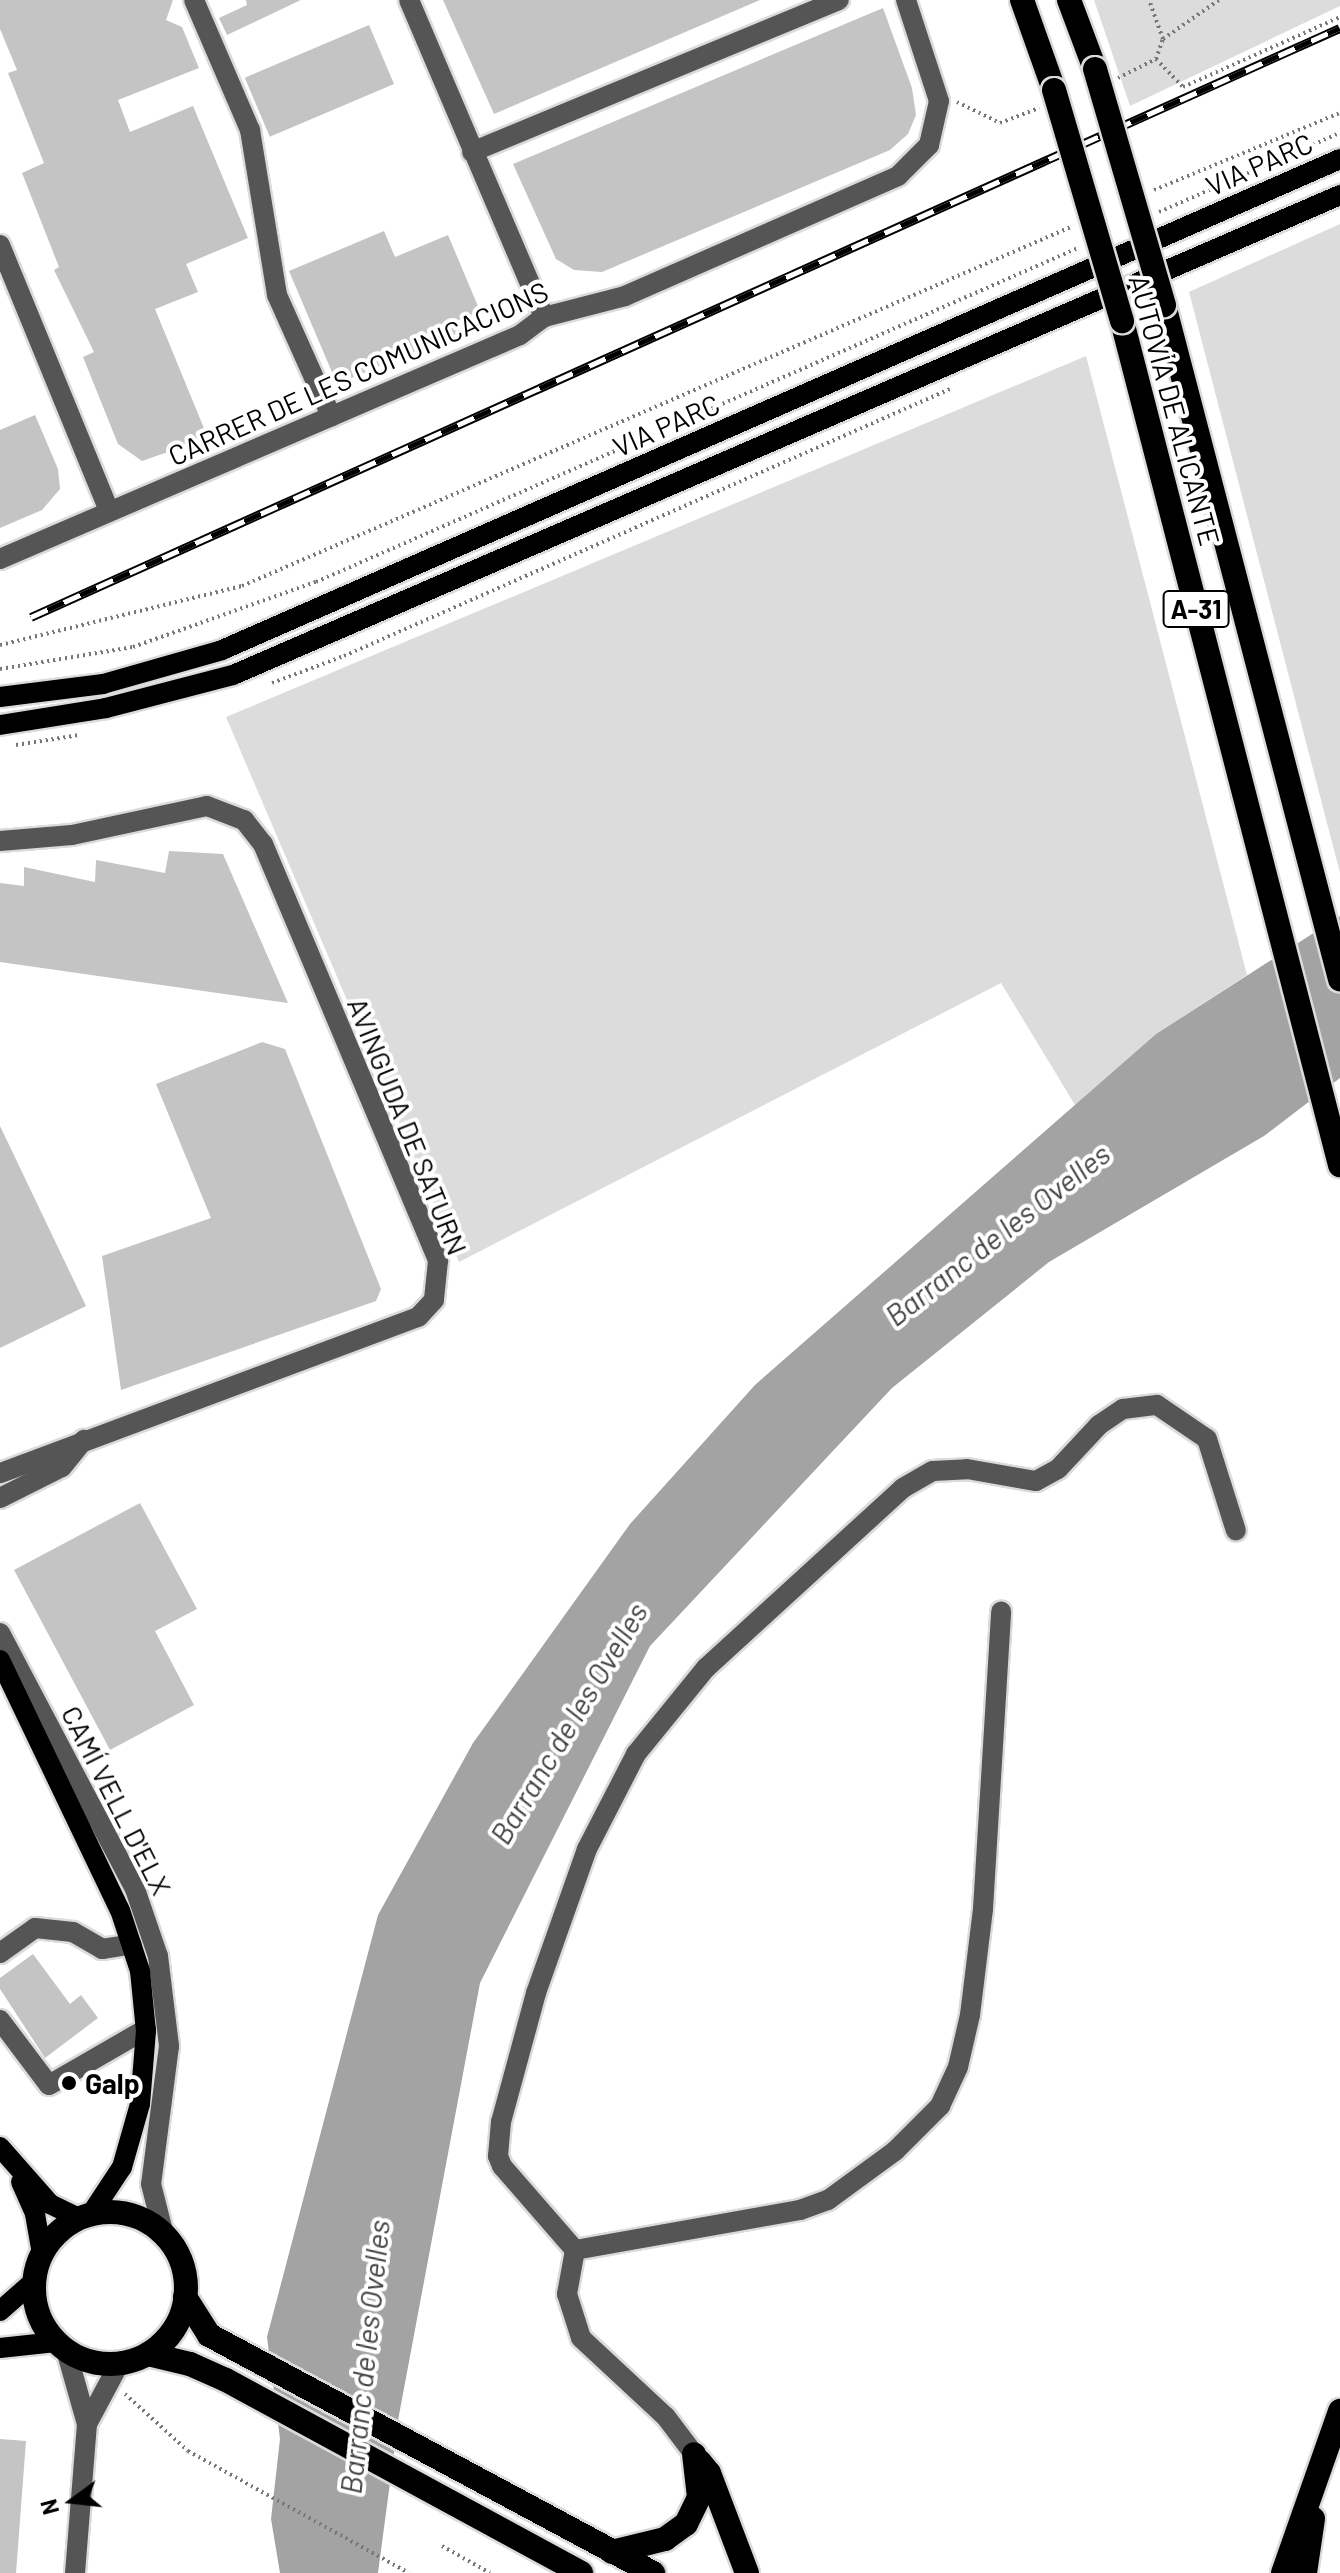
<!DOCTYPE html>
<meta charset="utf-8">
<style>
body{margin:0}
#map{position:relative;width:1340px;height:2573px;overflow:hidden;background:#fff;font-family:Barlow,sans-serif}
div>[style]{position:absolute}
[style*='--x']{left:calc(var(--x)*1px);top:calc(var(--y)*1px);width:calc(var(--w)*1px);rotate:calc(var(--a)*1deg)}
.green>*{inset:0;background:#dcdcdc}
.water>*{inset:0;background:#a3a3a3}
.building>*{inset:0;background:#c4c4c4;transform-origin:0 0}
.path>*{height:4px;margin-top:-2px;transform-origin:0;background:repeating-linear-gradient(90deg,#777 0 2px,transparent 0 6px)}
.roads{filter:drop-shadow(2px 0 #dbdbdb) drop-shadow(-2px 0 #dbdbdb) drop-shadow(0 2px #dbdbdb) drop-shadow(0 -2px #dbdbdb)}
.minor>*{height:20px;margin:-10px;padding:0 10px;transform-origin:10px;border-radius:10px;background:#555}
.major>*{height:20px;margin:-10px;padding:0 10px;transform-origin:10px;border-radius:10px;background:#000}
.highway>*{height:24px;margin:-12px;padding:0 12px;transform-origin:12px;border-radius:12px;background:#000}
.highway>.ring{margin:-12px;padding:0;box-sizing:content-box;background:none;border:24px solid #000;border-radius:50%}
.rail>*{height:9px;margin-top:-4.5px;transform-origin:0;background:repeating-linear-gradient(90deg,#fff 0 18px,#000 0 36px);box-sizing:border-box;border-block:2px solid #000}
.bridges{filter:drop-shadow(2px 0 #dbdbdb) drop-shadow(-2px 0 #dbdbdb) drop-shadow(0 2px #dbdbdb) drop-shadow(0 -2px #dbdbdb)}
.highway-bridge>*{height:24px;margin:-12px;padding:0 12px;transform-origin:12px;border-radius:12px;background:#000}
.dots>*{width:22px;height:22px;translate:-50% -50%;box-sizing:border-box;border:4px solid #fff;border-radius:50%}
span{translate:-50% -50%;white-space:nowrap;text-align:center;line-height:1.15;-webkit-text-stroke:8px #fff;paint-order:stroke}
.shield-label span{padding:2px 6px;background:#fff;border:2px solid;border-radius:6px;-webkit-text-stroke-width:0}
.shield-label{font-size:26px;color:#000;font-weight:700}
.street-label{font-size:28px;color:#000}
.poi-label{font-size:28px;color:#000;font-weight:700}
.left{translate:0 -50%;text-align:left}
.water-label{font-size:30px;color:#444;font-style:italic}
.north{position:absolute;left:32px;top:2461px;width:80px;height:80px;-webkit-text-stroke:6px #fff;paint-order:stroke;rotate:255deg;font-size:22px;font-weight:700;line-height:32px;text-align:center;color:#000}
.north::after{content:'';display:block;margin:auto;width:28px;height:36px;background:#000;clip-path:polygon(50% 0,100% 100%,50% 72%,0 100%)}
</style>
<div id="map">
<div class="green">
<div style="clip-path:polygon(1094px 0,1340px 0,1340px 6px,1130px 106px)"></div>
<div style="clip-path:polygon(1340px 224px,1340px 873px,1189px 292px)"></div>
<div style="clip-path:polygon(1086px 356px,1247px 975px,1156px 1034px,1075px 1105px,1001px 983px,459px 1262px,226px 717px)"></div>
</div>
<div class="water">
<div style="clip-path:polygon(1340px 916px,1340px 1078px,1264px 1136px,1049px 1262px,892px 1388px,650px 1646px,480px 1983px,399px 2415px,378px 2573px,280px 2573px,271px 2519px,280px 2439px,267px 2337px,378px 1915px,473px 1743px,630px 1524px,755px 1385px,1156px 1034px)"></div>
</div>
<div class="building">
<div style="clip-path:polygon(0 0,173px 0,166px 20px,182px 27px,199px 68px,118px 100px,130px 132px,193px 106px,248px 238px,186px 264px,198px 292px,155px 309px,208px 438px,142px 461px,118px 444px,83px 357px,94px 352px,54px 270px,59px 267px,22px 173px,44px 163px,8px 73px,17px 70px,0 29px)"></div>
<div style="clip-path:polygon(246px 0,301px 0,227px 35px,219px 18px,247px 5px)"></div>
<div style="clip-path:polygon(443px 0,760px 0,494px 114px)"></div>
<div style="clip-path:polygon(883px 8px,912px 88px,916px 115px,908px 134px,890px 150px,602px 272px,574px 270px,556px 259px,513px 164px)"></div>
<div style="left:369px;top:25px;width:64px;height:135px;rotate:67deg"></div>
<div style="clip-path:polygon(384px 231px,395px 257px,448px 235px,480px 311px,454px 322px,459px 333px,337px 384px,289px 271px)"></div>
<div style="clip-path:polygon(35px 415px,58px 469px,60px 489px,42px 510px,0 528px,0 430px)"></div>
<div style="clip-path:polygon(169px 851px,223px 854px,288px 1003px,0 962px,0 883px,24px 886px,24px 867px,95px 882px,96px 860px,165px 873px)"></div>
<div style="clip-path:polygon(262px 1042px,285px 1049px,381px 1289px,376px 1301px,121px 1390px,102px 1256px,211px 1218px,156px 1084px)"></div>
<div style="clip-path:polygon(0 1126px,86px 1306px,0 1348px)"></div>
<div style="clip-path:polygon(140px 1503px,197px 1609px,155px 1631px,194px 1705px,110px 1750px,14px 1570px)"></div>
<div style="clip-path:polygon(33px 1954px,70px 2004px,81px 1995px,98px 2018px,45px 2058px,0 1989px,0 1978px)"></div>
<div style="clip-path:polygon(0 2439px,26px 2441px,16px 2573px,0 2573px)"></div>
</div>
<div class="path">
<div style="--x:1163;--y:39;--w:68;--a:-34.9"></div>
<div style="--x:1156;--y:59;--w:39;--a:46"></div>
<div style="--x:1183;--y:87;--w:172;--a:-24"></div>
<div style="--x:1118;--y:78;--w:42;--a:-26.6"></div>
<div style="--x:1156;--y:59;--w:21;--a:-71"></div>
<div style="--x:1163;--y:39;--w:41;--a:-109.7"></div>
<div style="--x:957;--y:102;--w:48;--a:26"></div>
<div style="--x:1000;--y:123;--w:42;--a:-21"></div>
<div style="--x:1154;--y:190;--w:201;--a:-22.5"></div>
<div style="--x:1159;--y:212;--w:197;--a:-23.6"></div>
<div style="--x:0;--y:645;--w:249;--a:-13.7"></div>
<div style="--x:242;--y:586;--w:906;--a:-23.42"></div>
<div style="--x:0;--y:669;--w:135;--a:-9.4"></div>
<div style="--x:133;--y:647;--w:194;--a:-19.6"></div>
<div style="--x:316;--y:582;--w:832;--a:-23.67"></div>
<div style="--x:272;--y:683;--w:77;--a:-20.6"></div>
<div style="--x:344;--y:656;--w:662;--a:-23.78"></div>
<div style="--x:16;--y:745;--w:64;--a:-9"></div>
<div style="--x:125;--y:2394;--w:85;--a:42.1"></div>
<div style="--x:188;--y:2451;--w:252;--a:28.9"></div>
<div style="--x:442;--y:2546;--w:55;--a:29.4"></div>
</div>
<div class="roads">
<div class="minor">
<div style="--x:194;--y:0;--w:142;--a:66.7"></div>
<div style="--x:250;--y:130;--w:167;--a:80.7"></div>
<div style="--x:277;--y:295;--w:133;--a:65.9"></div>
<div style="--x:409;--y:0;--w:345;--a:66.9"></div>
<div style="--x:472;--y:152;--w:397;--a:-22.5"></div>
<div style="--x:0;--y:245;--w:287;--a:67.7"></div>
<div style="--x:0;--y:559;--w:566;--a:-23.3"></div>
<div style="--x:520;--y:335;--w:30;--a:-37"></div>
<div style="--x:544;--y:317;--w:84;--a:-14.5"></div>
<div style="--x:625;--y:296;--w:298;--a:-23.7"></div>
<div style="--x:898;--y:176;--w:44;--a:-45"></div>
<div style="--x:929;--y:145;--w:45;--a:-77.2"></div>
<div style="--x:939;--y:101;--w:106;--a:-108.1"></div>
<div style="--x:0;--y:841;--w:72;--a:-4.8"></div>
<div style="--x:72;--y:835;--w:138;--a:-12.1"></div>
<div style="--x:207;--y:806;--w:40;--a:21"></div>
<div style="--x:244;--y:820;--w:31;--a:52"></div>
<div style="--x:263;--y:844;--w:452;--a:67.2"></div>
<div style="--x:438;--y:1261;--w:39;--a:96"></div>
<div style="--x:434;--y:1300;--w:23;--a:133"></div>
<div style="--x:418;--y:1317;--w:446;--a:159.5"></div>
<div style="--x:0;--y:1498;--w:69;--a:-26.6"></div>
<div style="--x:62;--y:1467;--w:35;--a:-51"></div>
<div style="--x:0;--y:1633;--w:289;--a:62.2"></div>
<div style="--x:135;--y:1889;--w:71;--a:71.1"></div>
<div style="--x:158;--y:1956;--w:91;--a:83"></div>
<div style="--x:169;--y:2046;--w:139;--a:97.4"></div>
<div style="--x:151;--y:2184;--w:53;--a:75.7"></div>
<div style="--x:0;--y:1953;--w:43;--a:-35.5"></div>
<div style="--x:35;--y:1928;--w:38;--a:6"></div>
<div style="--x:73;--y:1932;--w:34;--a:30"></div>
<div style="--x:102;--y:1949;--w:30;--a:-9"></div>
<div style="--x:0;--y:2020;--w:81;--a:53"></div>
<div style="--x:49;--y:2085;--w:112;--a:-30"></div>
<div style="--x:575;--y:2250;--w:111;--a:-131"></div>
<div style="--x:502;--y:2166;--w:11;--a:-112"></div>
<div style="--x:498;--y:2156;--w:34;--a:-85"></div>
<div style="--x:501;--y:2122;--w:134;--a:-74.8"></div>
<div style="--x:536;--y:1993;--w:153;--a:-70.5"></div>
<div style="--x:587;--y:1849;--w:107;--a:-62.7"></div>
<div style="--x:636;--y:1754;--w:111;--a:-50.9"></div>
<div style="--x:706;--y:1668;--w:267;--a:-42.4"></div>
<div style="--x:903;--y:1488;--w:34;--a:-30"></div>
<div style="--x:933;--y:1471;--w:34;--a:-3"></div>
<div style="--x:967;--y:1469;--w:70;--a:9.9"></div>
<div style="--x:1036;--y:1481;--w:25;--a:-29"></div>
<div style="--x:1058;--y:1469;--w:60;--a:-47"></div>
<div style="--x:1099;--y:1425;--w:29;--a:-34"></div>
<div style="--x:1123;--y:1409;--w:34;--a:-7"></div>
<div style="--x:1157;--y:1405;--w:60;--a:34.2"></div>
<div style="--x:1207;--y:1439;--w:96;--a:72.5"></div>
<div style="--x:575;--y:2250;--w:229;--a:-10.1"></div>
<div style="--x:800;--y:2210;--w:30;--a:-20"></div>
<div style="--x:828;--y:2200;--w:83;--a:-36.2"></div>
<div style="--x:895;--y:2151;--w:64;--a:-45"></div>
<div style="--x:940;--y:2106;--w:43;--a:-65.2"></div>
<div style="--x:958;--y:2067;--w:53;--a:-77"></div>
<div style="--x:970;--y:2015;--w:107;--a:-83"></div>
<div style="--x:983;--y:1909;--w:298;--a:-86.5"></div>
<div style="--x:575;--y:2250;--w:45;--a:100.3"></div>
<div style="--x:567;--y:2294;--w:46;--a:72.3"></div>
<div style="--x:581;--y:2338;--w:116;--a:42.9"></div>
<div style="--x:666;--y:2417;--w:46;--a:52.9"></div>
<div style="--x:66;--y:2350;--w:77;--a:74.2"></div>
<div style="--x:75;--y:2573;--w:149;--a:-85.4"></div>
<div style="--x:87;--y:2424;--w:68;--a:-61.9"></div>
</div>
<div class="major">
<div style="--x:0;--y:697;--w:104;--a:-7.2"></div>
<div style="--x:103;--y:684;--w:124;--a:-15.9"></div>
<div style="--x:222;--y:650;--w:1221;--a:-23.71"></div>
<div style="--x:0;--y:725;--w:107;--a:-9.1"></div>
<div style="--x:106;--y:708;--w:131;--a:-14.6"></div>
<div style="--x:233;--y:675;--w:1207;--a:-23.44"></div>
<div style="--x:0;--y:1660;--w:277;--a:64.4"></div>
<div style="--x:120;--y:1910;--w:64;--a:71.8"></div>
<div style="--x:140;--y:1971;--w:60;--a:84.3"></div>
<div style="--x:146;--y:2031;--w:73;--a:94.7"></div>
<div style="--x:140;--y:2104;--w:66;--a:105.9"></div>
<div style="--x:122;--y:2167;--w:56;--a:123.4"></div>
<div style="--x:0;--y:2147;--w:76;--a:48.7"></div>
<div style="--x:50;--y:2204;--w:32;--a:26"></div>
<div style="--x:21;--y:2182;--w:35;--a:66"></div>
<div style="--x:35;--y:2214;--w:41;--a:80.1"></div>
<div style="--x:0;--y:2311;--w:45;--a:-41.4"></div>
<div style="--x:0;--y:2348;--w:56;--a:-6.1"></div>
</div>
<div class="highway">
<div style="--x:1022;--y:0;--w:96;--a:70.4"></div>
<div style="--x:1069;--y:0;--w:74;--a:69.4"></div>
<div style="--x:1164;--y:305;--w:697;--a:75.37"></div>
<div style="--x:1122;--y:321;--w:872;--a:75.52"></div>
<div class="ring" style="left:34px;top:2212px;width:128px;height:128px"></div>
<div style="--x:185;--y:2297;--w:45;--a:57.7"></div>
<div style="--x:209;--y:2335;--w:504;--a:28.19"></div>
<div style="--x:148;--y:2354;--w:43;--a:13.4"></div>
<div style="--x:190;--y:2364;--w:39;--a:24"></div>
<div style="--x:226;--y:2380;--w:404;--a:28.5"></div>
<div style="--x:700;--y:2462;--w:14;--a:51"></div>
<div style="--x:709;--y:2473;--w:107;--a:69.2"></div>
<div style="--x:612;--y:2552;--w:55;--a:-13.8"></div>
<div style="--x:665;--y:2539;--w:26;--a:-36"></div>
<div style="--x:686;--y:2524;--w:30;--a:-64"></div>
<div style="--x:699;--y:2497;--w:43;--a:-96.6"></div>
<div style="--x:1283;--y:2573;--w:172;--a:-70.6"></div>
<div style="--x:1305;--y:2573;--w:55;--a:-81.6"></div>
</div>
</div>
<div class="rail">
<div style="--x:31;--y:617;--w:1435;--a:-24.23"></div>
</div>
<div class="bridges">
<div class="highway-bridge">
<div style="--x:1095;--y:69;--w:246;--a:73.7"></div>
<div style="--x:1054;--y:90;--w:241;--a:73.6"></div>
</div>
</div>
<div class="dots">
<div style="left:69px;top:2083px;background:#000"></div>
</div>
<div class="shield-label">
<span style="left:1196px;top:609px">A-31</span>
</div>
<div class="street-label">
<span style="left:1259px;top:164px;rotate:-24deg">VIA PARC</span>
<span style="left:358px;top:373px;rotate:-24deg">CARRER DE LES COMUNICACIONS</span>
<span style="left:1175px;top:410px;rotate:75deg">AUTOVÍA DE ALICANTE</span>
<span style="left:666px;top:425px;rotate:-24deg">VIA PARC</span>
<span style="left:408px;top:1126px;rotate:68deg">AVINGUDA DE SATURN</span>
<span style="left:117px;top:1800px;rotate:63deg">CAMÍ VELL D'ELX</span>
</div>
<div class="poi-label">
<span class="left" style="left:85px;top:2083px">Galp</span>
</div>
<div class="water-label">
<span style="left:997px;top:1234px;rotate:-38deg">Barranc de les Ovelles</span>
<span style="left:568px;top:1723px;rotate:-59deg">Barranc de les Ovelles</span>
<span style="left:364px;top:2357px;rotate:-84deg">Barranc de les Ovelles</span>
</div>
<div class="north">N</div>
</div>
